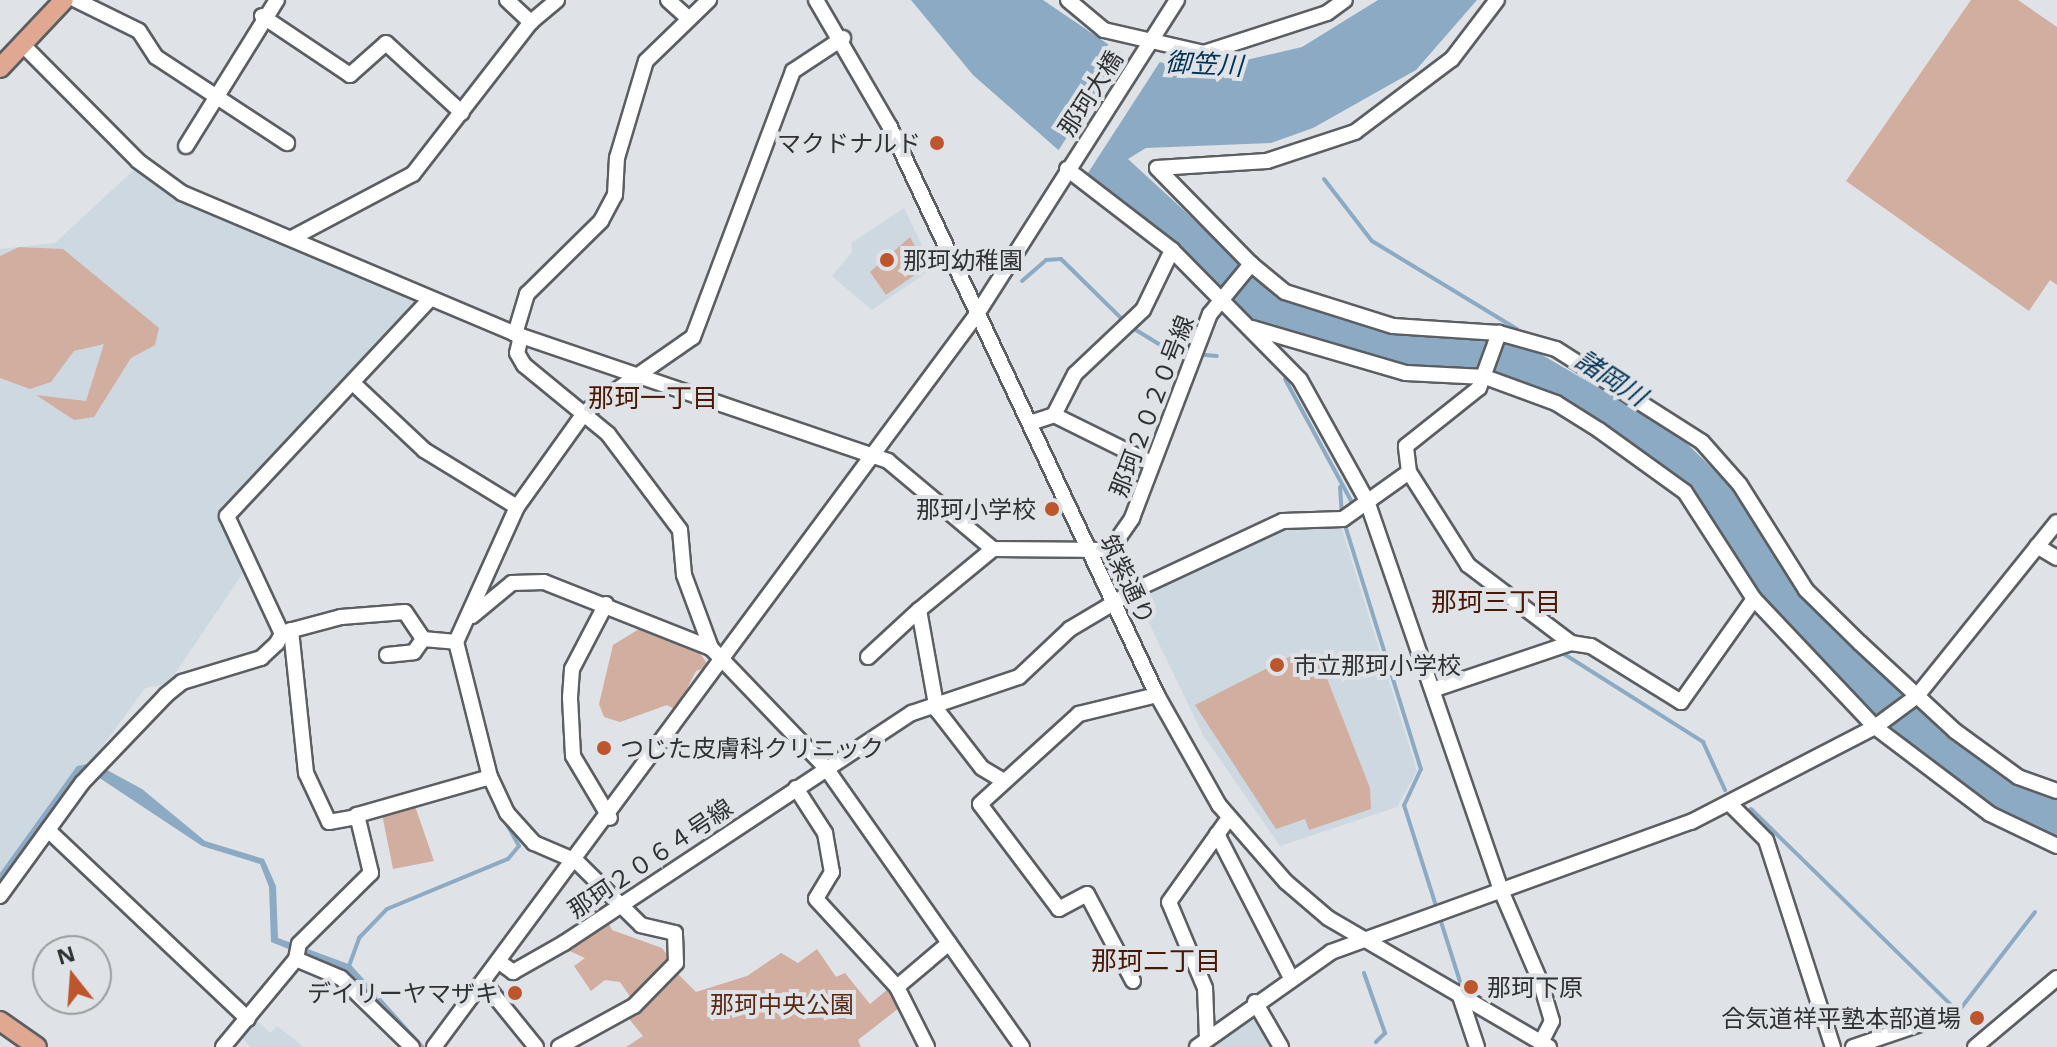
<!DOCTYPE html>
<meta charset="utf-8">
<style>
body{margin:0}
#map{position:relative;width:2057px;height:1047px;overflow:hidden;background:#dfe3e7;font-family:"Open Sans","Noto Sans JP",sans-serif}
div>[style]{position:absolute}
[style*='--x']{left:calc(var(--x)*1px);top:calc(var(--y)*1px);width:calc(var(--w)*1px);rotate:calc(var(--a)*1deg)}
.built>*{inset:0;background:#cdd8e0}
.green>*{inset:0;background:#d2aea1}
.water>*{inset:0;background:#8daac4}
.pier>*{inset:0;background:#dfe3e7}
.stream>*{height:4px;margin:-2px;padding:0 2px;transform-origin:2px;border-radius:2px;background:#8daac4}
.roads{filter:drop-shadow(2px 0 #5b5f63) drop-shadow(-2px 0 #5b5f63) drop-shadow(0 2px #5b5f63) drop-shadow(0 -2px #5b5f63)}
.minor>*{height:14px;margin:-7px;padding:0 7px;transform-origin:7px;border-radius:7px;background:#fff}
.major>*{height:18px;margin:-9px;padding:0 9px;transform-origin:9px;border-radius:9px;background:#e0a791}
.dots>*{width:22px;height:22px;translate:-50% -50%;box-sizing:border-box;border:4px solid #dfe3e7;border-radius:50%}
span{translate:-50% -50%;white-space:nowrap;text-align:center;line-height:1.15;-webkit-text-stroke:8px #dfe3e7;paint-order:stroke}
.street-label{font-size:24px;color:#2f3132}
.poi-label{font-size:24px;color:#2f3132}
.right{translate:-100% -50%;text-align:right}
.left{translate:0 -50%;text-align:left}
.park-label{font-size:24px;color:#5a2815}
.water-label{font-size:26px;color:#003154;font-style:italic}
.neighbourhood-label{font-size:26px;color:#491805}
.north{position:absolute;left:32px;top:935px;width:80px;height:80px;box-sizing:border-box;background:#dfe3e7;border:2px solid #999c9f;border-radius:50%;rotate:343deg;font-size:22px;font-weight:700;line-height:32px;text-align:center;color:#2f3132}
.north::after{content:'';display:block;margin:auto;width:28px;height:36px;background:#bd552d;clip-path:polygon(50% 0,100% 100%,50% 72%,0 100%)}
</style>
<div id="map">
<div class="built">
<div style="clip-path:polygon(137px 167px,423px 303px,221px 514px,243px 573px,168px 684px,145px 688px,0 888px,0 249px,55px 243px)"></div>
<div style="clip-path:polygon(904px 208px,933px 268px,872px 310px,832px 276px,852px 252px,851px 243px)"></div>
<div style="clip-path:polygon(1340px 523px,1417px 771px,1397px 807px,1280px 846px,1203px 735px,1136px 596px,1285px 525px)"></div>
<div style="clip-path:polygon(1254px 1007px,1276px 1047px,1204px 1047px)"></div>
<div style="clip-path:polygon(253px 1017px,270px 1033px,277px 1026px,304px 1047px,251px 1047px,238px 1034px)"></div>
</div>
<div class="green">
<div style="clip-path:polygon(1971px 0,2018px 0,2057px 27px,2057px 285px,2050px 280px,2029px 311px,1846px 181px)"></div>
<div style="clip-path:polygon(910px 237px,926px 267px,886px 295px,870px 272px)"></div>
<div style="clip-path:polygon(19px 247px,63px 249px,159px 328px,155px 345px,131px 358px,94px 417px,74px 420px,36px 395px,86px 401px,104px 344px,74px 351px,51px 382px,30px 389px,0 378px,0 256px)"></div>
<div style="clip-path:polygon(644px 626px,692px 642px,709px 666px,696px 671px,676px 710px,667px 705px,620px 722px,604px 717px,599px 704px,613px 645px)"></div>
<div style="clip-path:polygon(1295px 654px,1321px 663px,1370px 788px,1371px 809px,1309px 830px,1305px 819px,1276px 829px,1195px 705px)"></div>
<div style="clip-path:polygon(415px 806px,434px 861px,393px 869px,382px 814px)"></div>
<div style="clip-path:polygon(606px 917px,612px 930px,662px 948px,673px 963px,633px 1001px,620px 982px,605px 980px,591px 991px,574px 966px,585px 958px,565px 949px)"></div>
<div style="clip-path:polygon(817px 949px,836px 977px,845px 973px,870px 1004px,888px 989px,899px 1008px,858px 1040px,861px 1047px,626px 1047px,643px 1036px,625px 1014px,676px 972px,696px 992px,747px 976px,781px 953px,798px 963px)"></div>
</div>
<div class="water">
<div style="clip-path:polygon(911px 0,1043px 0,1121px 53px,1198px 71px,1302px 47px,1378px 0,1477px 0,1416px 70px,1313px 128px,1271px 143px,1146px 148px,1128px 159px,1276px 295px,1396px 332px,1484px 334px,1525px 345px,1676px 433px,1738px 493px,1788px 576px,1862px 657px,1976px 755px,2057px 798px,2057px 839px,1978px 802px,1888px 732px,1758px 597px,1688px 489px,1662px 466px,1608px 428px,1473px 370px,1384px 362px,1255px 323px,973px 75px)"></div>
<div style="clip-path:polygon(94px 763px,142px 789px,205px 841px,264px 859px,276px 886px,278px 938px,351px 965px,425px 1047px,416px 1047px,346px 972px,271px 942px,269px 887px,260px 864px,202px 846px,95px 775px,0 889px,0 873px,77px 766px)"></div>
</div>
<div class="pier">
<div style="clip-path:polygon(1124px 49px,1163px 57px,1086px 176px,1058px 151px)"></div>
</div>
<div class="stream">
<div style="--x:1324;--y:179;--w:78;--a:52.3"></div>
<div style="--x:1372;--y:241;--w:170;--a:31.3"></div>
<div style="--x:1022;--y:281;--w:32;--a:-41"></div>
<div style="--x:1046;--y:260;--w:15;--a:-4"></div>
<div style="--x:1061;--y:259;--w:90;--a:44.5"></div>
<div style="--x:1131;--y:327;--w:48;--a:31.4"></div>
<div style="--x:1172;--y:352;--w:45;--a:5.1"></div>
<div style="--x:1285;--y:379;--w:145;--a:61.5"></div>
<div style="--x:585;--y:405;--w:50;--a:-36.9"></div>
<div style="--x:1340;--y:487;--w:27;--a:86"></div>
<div style="--x:1344;--y:522;--w:259;--a:72.7"></div>
<div style="--x:1421;--y:769;--w:40;--a:115"></div>
<div style="--x:1404;--y:805;--w:195;--a:72.4"></div>
<div style="--x:478;--y:577;--w:70;--a:-65.6"></div>
<div style="--x:1564;--y:654;--w:165;--a:32.3"></div>
<div style="--x:1703;--y:742;--w:53;--a:65.4"></div>
<div style="--x:456;--y:668;--w:47;--a:76.6"></div>
<div style="--x:488;--y:787;--w:27;--a:66"></div>
<div style="--x:1751;--y:809;--w:290;--a:44.4"></div>
<div style="--x:1958;--y:1012;--w:126;--a:-52.4"></div>
<div style="--x:349;--y:966;--w:30;--a:-70"></div>
<div style="--x:359;--y:938;--w:40;--a:-46"></div>
<div style="--x:387;--y:909;--w:131;--a:-22.5"></div>
<div style="--x:508;--y:859;--w:17;--a:-50"></div>
<div style="--x:519;--y:846;--w:31;--a:-119"></div>
<div style="--x:1364;--y:973;--w:64;--a:70.7"></div>
<div style="--x:1385;--y:1033;--w:13;--a:135"></div>
</div>
<div class="roads">
<div class="minor">
<div style="--x:76;--y:0;--w:70;--a:26.2"></div>
<div style="--x:139;--y:31;--w:31;--a:57"></div>
<div style="--x:156;--y:57;--w:157;--a:33.3"></div>
<div style="--x:507;--y:0;--w:33;--a:43"></div>
<div style="--x:531;--y:22;--w:34;--a:-40"></div>
<div style="--x:668;--y:0;--w:25;--a:42"></div>
<div style="--x:816;--y:0;--w:147;--a:59.8"></div>
<div style="--x:890;--y:127;--w:628;--a:64.82"></div>
<div style="--x:1157;--y:695;--w:126;--a:60.6"></div>
<div style="--x:1219;--y:805;--w:102;--a:49"></div>
<div style="--x:1286;--y:882;--w:55;--a:40.6"></div>
<div style="--x:1328;--y:918;--w:256;--a:30.3"></div>
<div style="--x:1068;--y:0;--w:47;--a:39.8"></div>
<div style="--x:1104;--y:30;--w:103;--a:13"></div>
<div style="--x:1204;--y:53;--w:129;--a:-18"></div>
<div style="--x:1327;--y:13;--w:22;--a:-36"></div>
<div style="--x:262;--y:16;--w:106;--a:33.8"></div>
<div style="--x:350;--y:75;--w:48;--a:-41.6"></div>
<div style="--x:386;--y:43;--w:103;--a:42.6"></div>
<div style="--x:23;--y:45;--w:163;--a:45.2"></div>
<div style="--x:138;--y:161;--w:54;--a:36"></div>
<div style="--x:182;--y:193;--w:362;--a:22.9"></div>
<div style="--x:515;--y:334;--w:394;--a:18.8"></div>
<div style="--x:888;--y:461;--w:137;--a:40"></div>
<div style="--x:993;--y:549;--w:117;--a:0.5"></div>
<div style="--x:1110;--y:550;--w:39;--a:-55"></div>
<div style="--x:1132;--y:518;--w:218;--a:-69.1"></div>
<div style="--x:1210;--y:314;--w:65;--a:-50.6"></div>
<div style="--x:1251;--y:264;--w:134;--a:-134.4"></div>
<div style="--x:1157;--y:168;--w:110;--a:-3.6"></div>
<div style="--x:1267;--y:161;--w:93;--a:-18.2"></div>
<div style="--x:1355;--y:132;--w:121;--a:-37"></div>
<div style="--x:1452;--y:59;--w:74;--a:-52.7"></div>
<div style="--x:186;--y:146;--w:172;--a:-58.1"></div>
<div style="--x:1067;--y:169;--w:133;--a:37.6"></div>
<div style="--x:1172;--y:250;--w:182;--a:45.4"></div>
<div style="--x:1300;--y:380;--w:138;--a:61"></div>
<div style="--x:1367;--y:501;--w:409;--a:71"></div>
<div style="--x:1500;--y:888;--w:101;--a:66.7"></div>
<div style="--x:1540;--y:981;--w:42;--a:73.3"></div>
<div style="--x:1552;--y:1021;--w:25;--a:117"></div>
<div style="--x:292;--y:238;--w:137;--a:-27.9"></div>
<div style="--x:413;--y:174;--w:192;--a:-52.2"></div>
<div style="--x:1251;--y:264;--w:44;--a:39.5"></div>
<div style="--x:1285;--y:292;--w:113;--a:17.5"></div>
<div style="--x:1393;--y:326;--w:106;--a:3.8"></div>
<div style="--x:1499;--y:333;--w:59;--a:15.7"></div>
<div style="--x:1556;--y:349;--w:173;--a:32.5"></div>
<div style="--x:1702;--y:442;--w:57;--a:48.5"></div>
<div style="--x:1740;--y:485;--w:124;--a:57.8"></div>
<div style="--x:1806;--y:590;--w:76;--a:44.5"></div>
<div style="--x:1860;--y:643;--w:129;--a:42.8"></div>
<div style="--x:1955;--y:731;--w:78;--a:36.1"></div>
<div style="--x:2018;--y:777;--w:41;--a:19.7"></div>
<div style="--x:1252;--y:328;--w:160;--a:16.3"></div>
<div style="--x:1406;--y:373;--w:79;--a:2.9"></div>
<div style="--x:1485;--y:377;--w:76;--a:20.1"></div>
<div style="--x:1556;--y:403;--w:51;--a:32.1"></div>
<div style="--x:1599;--y:430;--w:106;--a:35.8"></div>
<div style="--x:1685;--y:492;--w:127;--a:57.2"></div>
<div style="--x:1754;--y:599;--w:176;--a:46.6"></div>
<div style="--x:1875;--y:727;--w:144;--a:37.1"></div>
<div style="--x:1990;--y:814;--w:74;--a:25.5"></div>
<div style="--x:515;--y:334;--w:42;--a:-73.3"></div>
<div style="--x:527;--y:294;--w:104;--a:-44.6"></div>
<div style="--x:601;--y:221;--w:30;--a:-62"></div>
<div style="--x:615;--y:195;--w:37;--a:-87"></div>
<div style="--x:617;--y:158;--w:101;--a:-73.4"></div>
<div style="--x:646;--y:61;--w:88;--a:-44.1"></div>
<div style="--x:521;--y:336;--w:17;--a:103"></div>
<div style="--x:517;--y:353;--w:14;--a:60"></div>
<div style="--x:524;--y:365;--w:109;--a:39.4"></div>
<div style="--x:608;--y:434;--w:120;--a:53.1"></div>
<div style="--x:680;--y:530;--w:45;--a:84.9"></div>
<div style="--x:684;--y:575;--w:78;--a:69.7"></div>
<div style="--x:353;--y:383;--w:98;--a:43.3"></div>
<div style="--x:424;--y:450;--w:109;--a:31.5"></div>
<div style="--x:1054;--y:415;--w:46;--a:-62.9"></div>
<div style="--x:1075;--y:374;--w:93;--a:-43.3"></div>
<div style="--x:1143;--y:310;--w:67;--a:-64.2"></div>
<div style="--x:1030;--y:423;--w:25;--a:-18"></div>
<div style="--x:1054;--y:415;--w:108;--a:26.3"></div>
<div style="--x:1409;--y:472;--w:110;--a:57.6"></div>
<div style="--x:1468;--y:565;--w:129;--a:37.1"></div>
<div style="--x:1571;--y:643;--w:20;--a:9"></div>
<div style="--x:1591;--y:646;--w:106;--a:31.9"></div>
<div style="--x:1681;--y:702;--w:126;--a:-54.7"></div>
<div style="--x:2037;--y:546;--w:23;--a:31"></div>
<div style="--x:993;--y:549;--w:96;--a:140.5"></div>
<div style="--x:919;--y:610;--w:102;--a:79.8"></div>
<div style="--x:937;--y:710;--w:73;--a:52.2"></div>
<div style="--x:982;--y:768;--w:23;--a:31"></div>
<div style="--x:606;--y:604;--w:73;--a:117.6"></div>
<div style="--x:572;--y:669;--w:29;--a:94"></div>
<div style="--x:570;--y:698;--w:58;--a:87"></div>
<div style="--x:573;--y:756;--w:72;--a:59.2"></div>
<div style="--x:472;--y:616;--w:52;--a:-39.5"></div>
<div style="--x:512;--y:583;--w:32;--a:-2"></div>
<div style="--x:544;--y:582;--w:180;--a:21.6"></div>
<div style="--x:711;--y:648;--w:166;--a:46.2"></div>
<div style="--x:826;--y:768;--w:341;--a:54.9"></div>
<div style="--x:291;--y:630;--w:144;--a:84"></div>
<div style="--x:306;--y:773;--w:54;--a:64.9"></div>
<div style="--x:329;--y:822;--w:29;--a:-10"></div>
<div style="--x:285;--y:632;--w:58;--a:-15"></div>
<div style="--x:341;--y:617;--w:64;--a:-4.5"></div>
<div style="--x:405;--y:612;--w:32;--a:56"></div>
<div style="--x:423;--y:639;--w:33;--a:5"></div>
<div style="--x:387;--y:655;--w:27;--a:-6"></div>
<div style="--x:414;--y:652;--w:16;--a:-55"></div>
<div style="--x:868;--y:657;--w:69;--a:-42.7"></div>
<div style="--x:1435;--y:689;--w:144;--a:-18.7"></div>
<div style="--x:796;--y:788;--w:54;--a:57.2"></div>
<div style="--x:825;--y:833;--w:40;--a:80"></div>
<div style="--x:832;--y:872;--w:31;--a:121"></div>
<div style="--x:816;--y:899;--w:120;--a:47.4"></div>
<div style="--x:1731;--y:805;--w:49;--a:45"></div>
<div style="--x:1766;--y:840;--w:218;--a:72.1"></div>
<div style="--x:48;--y:830;--w:275;--a:43.4"></div>
<div style="--x:1217;--y:834;--w:160;--a:62.8"></div>
<div style="--x:0;--y:896;--w:140;--a:-54"></div>
<div style="--x:82;--y:783;--w:122;--a:-46.3"></div>
<div style="--x:166;--y:695;--w:21;--a:-39"></div>
<div style="--x:182;--y:682;--w:83;--a:-16.9"></div>
<div style="--x:261;--y:658;--w:22;--a:-43"></div>
<div style="--x:277;--y:643;--w:10;--a:-61"></div>
<div style="--x:282;--y:634;--w:130;--a:-115"></div>
<div style="--x:227;--y:516;--w:297;--a:-46.9"></div>
<div style="--x:498;--y:961;--w:19;--a:36"></div>
<div style="--x:513;--y:972;--w:59;--a:-29.6"></div>
<div style="--x:564;--y:943;--w:417;--a:-33.5"></div>
<div style="--x:912;--y:713;--w:113;--a:-18.6"></div>
<div style="--x:1019;--y:677;--w:70;--a:-43.3"></div>
<div style="--x:1070;--y:629;--w:78;--a:-30.8"></div>
<div style="--x:1137;--y:589;--w:161;--a:-25"></div>
<div style="--x:1283;--y:521;--w:60;--a:-1.9"></div>
<div style="--x:1343;--y:519;--w:81;--a:-35.5"></div>
<div style="--x:1409;--y:472;--w:26;--a:-97"></div>
<div style="--x:1406;--y:446;--w:93;--a:-38.5"></div>
<div style="--x:1479;--y:388;--w:59;--a:-70"></div>
<div style="--x:1133;--y:981;--w:98;--a:-117.9"></div>
<div style="--x:1087;--y:894;--w:32;--a:152"></div>
<div style="--x:1059;--y:909;--w:131;--a:-127"></div>
<div style="--x:980;--y:804;--w:134;--a:-42.3"></div>
<div style="--x:1079;--y:714;--w:80;--a:-13.7"></div>
<div style="--x:485;--y:984;--w:81;--a:51"></div>
<div style="--x:1460;--y:996;--w:54;--a:71.6"></div>
<div style="--x:1255;--y:1002;--w:52;--a:60"></div>
<div style="--x:1207;--y:1039;--w:51;--a:-92.2"></div>
<div style="--x:1205;--y:988;--w:93;--a:-112.7"></div>
<div style="--x:1169;--y:902;--w:103;--a:-54.5"></div>
<div style="--x:223;--y:1047;--w:114;--a:-50.3"></div>
<div style="--x:412;--y:1047;--w:99;--a:-135.8"></div>
<div style="--x:341;--y:978;--w:49;--a:-157.1"></div>
<div style="--x:296;--y:959;--w:15;--a:-79"></div>
<div style="--x:299;--y:944;--w:101;--a:-44.6"></div>
<div style="--x:371;--y:873;--w:60;--a:-103.6"></div>
<div style="--x:357;--y:815;--w:138;--a:-15.9"></div>
<div style="--x:434;--y:1047;--w:912;--a:-53.47"></div>
<div style="--x:977;--y:314;--w:372;--a:-57.5"></div>
<div style="--x:559;--y:1047;--w:85;--a:-28.7"></div>
<div style="--x:634;--y:1006;--w:60;--a:-45.7"></div>
<div style="--x:676;--y:963;--w:30;--a:-92"></div>
<div style="--x:675;--y:933;--w:35;--a:-167"></div>
<div style="--x:641;--y:925;--w:91;--a:-135.4"></div>
<div style="--x:576;--y:861;--w:46;--a:-156.8"></div>
<div style="--x:534;--y:843;--w:40;--a:-132"></div>
<div style="--x:507;--y:813;--w:40;--a:-115"></div>
<div style="--x:490;--y:777;--w:139;--a:-104.1"></div>
<div style="--x:456;--y:642;--w:148;--a:-65.7"></div>
<div style="--x:517;--y:507;--w:117;--a:-54.4"></div>
<div style="--x:585;--y:412;--w:131;--a:-34.8"></div>
<div style="--x:693;--y:337;--w:284;--a:-69.4"></div>
<div style="--x:793;--y:71;--w:60;--a:-33.4"></div>
<div style="--x:927;--y:1047;--w:67;--a:-116.6"></div>
<div style="--x:897;--y:987;--w:68;--a:-40.2"></div>
<div style="--x:1197;--y:1047;--w:164;--a:-35.3"></div>
<div style="--x:1331;--y:952;--w:383;--a:-19.9"></div>
<div style="--x:1691;--y:822;--w:207;--a:-27.3"></div>
<div style="--x:1875;--y:727;--w:52;--a:-36.4"></div>
<div style="--x:1917;--y:696;--w:223;--a:-51.2"></div>
<div style="--x:1853;--y:1047;--w:80;--a:-18.9"></div>
<div style="--x:1975;--y:1047;--w:107;--a:-40.1"></div>
</div>
<div class="major">
<div style="--x:0;--y:68;--w:93;--a:-46.7"></div>
<div style="--x:0;--y:1021;--w:45;--a:35.1"></div>
</div>
</div>
<div class="dots">
<div style="left:937px;top:143px;background:#bd552d"></div>
<div style="left:887px;top:260px;background:#bd552d"></div>
<div style="left:1052px;top:509px;background:#bd552d"></div>
<div style="left:1277px;top:665px;background:#bd552d"></div>
<div style="left:604px;top:748px;background:#bd552d"></div>
<div style="left:1471px;top:987px;background:#bd552d"></div>
<div style="left:515px;top:993px;background:#bd552d"></div>
<div style="left:1977px;top:1018px;background:#bd552d"></div>
</div>
<div class="street-label">
<span style="left:1090px;top:93px;rotate:-57deg">那珂大橋</span>
<span style="left:1151px;top:406px;rotate:-69deg">那珂２０２０号線</span>
<span style="left:1128px;top:579px;rotate:65deg">筑紫通り</span>
<span style="left:650px;top:858px;rotate:-34deg">那珂２０６４号線</span>
</div>
<div class="poi-label">
<span class="right" style="left:921px;top:143px">マクドナルド</span>
<span class="left" style="left:903px;top:260px">那珂幼稚園</span>
<span class="right" style="left:1036px;top:509px">那珂小学校</span>
<span class="left" style="left:1293px;top:665px">市立那珂小学校</span>
<span class="left" style="left:620px;top:748px">つじた皮膚科クリニック</span>
<span class="left" style="left:1487px;top:987px">那珂下原</span>
<span class="right" style="left:499px;top:993px">デイリーヤマザキ</span>
<span class="right" style="left:1961px;top:1018px">合気道祥平塾本部道場</span>
</div>
<div class="park-label">
<span style="left:782px;top:1004px">那珂中央公園</span>
</div>
<div class="water-label">
<span style="left:1204px;top:64px;rotate:3deg">御笠川</span>
<span style="left:1611px;top:378px;rotate:33deg">諸岡川</span>
</div>
<div class="neighbourhood-label">
<span style="left:653px;top:398px">那珂一丁目</span>
<span style="left:1496px;top:602px">那珂三丁目</span>
<span style="left:1156px;top:961px">那珂二丁目</span>
</div>
<div class="north">N</div>
</div>
